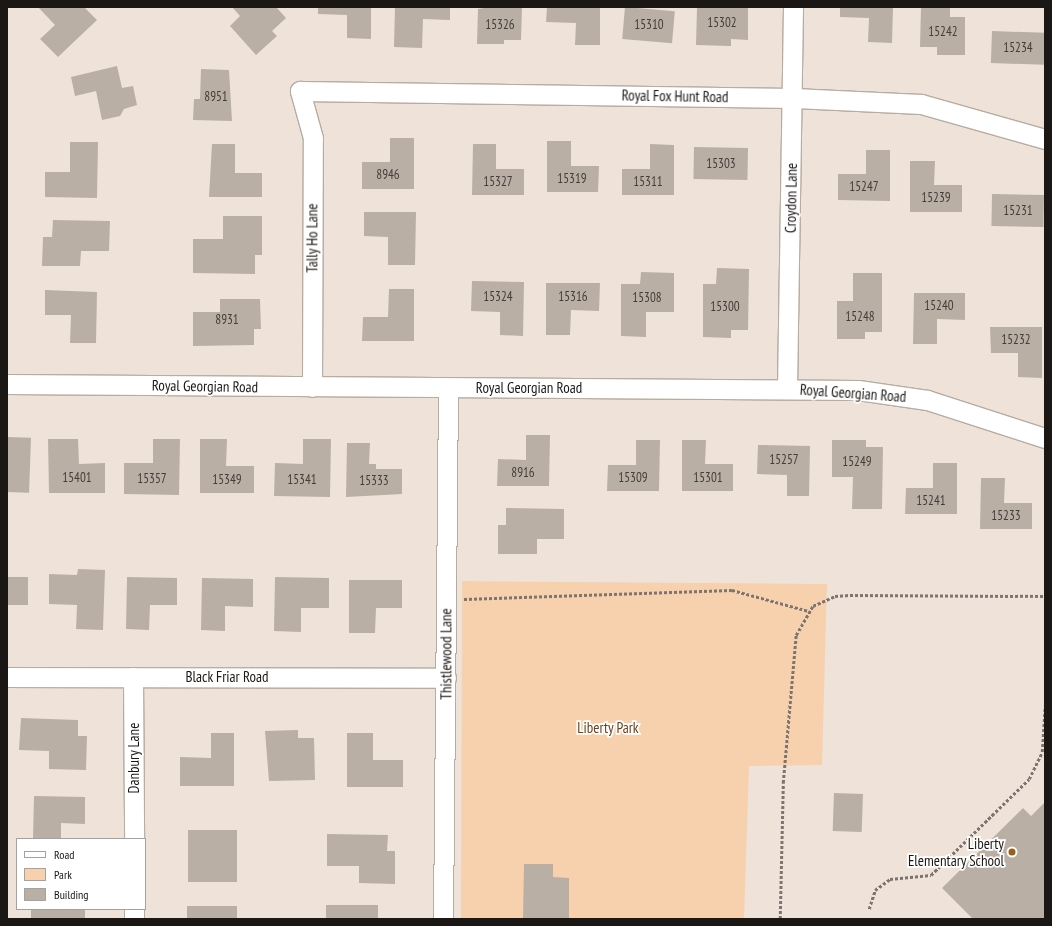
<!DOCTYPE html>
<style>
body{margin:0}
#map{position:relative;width:1052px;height:926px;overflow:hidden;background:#efe3d9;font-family:"PT Sans Narrow",sans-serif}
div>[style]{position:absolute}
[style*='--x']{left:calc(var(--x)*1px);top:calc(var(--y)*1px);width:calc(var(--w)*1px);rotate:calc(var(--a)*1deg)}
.green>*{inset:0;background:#f7d0ad}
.building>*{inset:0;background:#baafa5;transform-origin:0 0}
.path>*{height:2.5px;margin-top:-1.25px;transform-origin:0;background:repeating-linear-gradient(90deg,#7c746e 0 3px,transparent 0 5px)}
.roads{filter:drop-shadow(1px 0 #b7aca2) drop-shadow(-1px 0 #b7aca2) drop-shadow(0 1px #b7aca2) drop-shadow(0 -1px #b7aca2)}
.street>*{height:19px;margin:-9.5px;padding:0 9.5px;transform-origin:9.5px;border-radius:9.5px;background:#fff}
.dots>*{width:11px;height:11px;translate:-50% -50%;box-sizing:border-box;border:2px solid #fff;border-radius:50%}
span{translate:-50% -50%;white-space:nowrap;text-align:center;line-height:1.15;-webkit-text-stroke:3.5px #fff;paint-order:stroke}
.number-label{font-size:13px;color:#433d38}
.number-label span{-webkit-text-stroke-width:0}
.street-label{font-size:15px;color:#1b1714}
.park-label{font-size:15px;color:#6b4217}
.poi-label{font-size:15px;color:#1b1714}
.right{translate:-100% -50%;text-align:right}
.frame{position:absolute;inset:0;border:8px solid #1b1714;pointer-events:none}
.legend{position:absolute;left:16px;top:838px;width:130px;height:72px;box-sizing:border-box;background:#fff;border:1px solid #a4a2a1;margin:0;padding:5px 7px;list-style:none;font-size:12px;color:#1b1714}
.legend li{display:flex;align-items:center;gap:8px;height:20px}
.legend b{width:20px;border:1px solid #a4a2a1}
</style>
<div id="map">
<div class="green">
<div style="clip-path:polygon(462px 581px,827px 584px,822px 765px,749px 766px,744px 919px,461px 919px)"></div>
</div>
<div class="building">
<div style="clip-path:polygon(38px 7px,84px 7px,97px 20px,58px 57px,40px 39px,55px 25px)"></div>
<div style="clip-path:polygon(232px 7px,276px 7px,286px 18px,272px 31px,277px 36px,256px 55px,230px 26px,240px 16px)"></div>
<div style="clip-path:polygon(318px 7px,371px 7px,371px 39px,347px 38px,347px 15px,318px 14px)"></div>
<div style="clip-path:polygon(395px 7px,450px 7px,450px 20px,423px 19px,422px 48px,394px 47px)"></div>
<div style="clip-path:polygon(490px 7px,522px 7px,521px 40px,504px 40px,504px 44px,477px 44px,478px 9px)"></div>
<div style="clip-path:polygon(547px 7px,600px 7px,600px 45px,575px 45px,576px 23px,546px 22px)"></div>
<div style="left:625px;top:7px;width:50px;height:32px;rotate:5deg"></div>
<div style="clip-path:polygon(697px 7px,748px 7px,748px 40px,731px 39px,731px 46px,696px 45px)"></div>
<div style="clip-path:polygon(840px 7px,893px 7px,892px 43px,868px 42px,869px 18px,840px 17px)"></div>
<div style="clip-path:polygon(921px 7px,950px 7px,950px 17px,965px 17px,965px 55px,937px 55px,937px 47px,920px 47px)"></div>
<div style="left:992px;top:31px;width:53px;height:32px;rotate:2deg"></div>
<div style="clip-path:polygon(117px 66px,122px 88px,133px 86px,137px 105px,124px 109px,120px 116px,102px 120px,96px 91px,75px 96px,71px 77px)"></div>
<div style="clip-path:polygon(201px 69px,229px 70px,232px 121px,193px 120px,194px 99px,200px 99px)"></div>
<div style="clip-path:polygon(390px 138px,414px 138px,414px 189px,362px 189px,362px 162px,390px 162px)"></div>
<div style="clip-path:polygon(547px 141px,571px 141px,571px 166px,599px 166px,598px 192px,547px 192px)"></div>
<div style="clip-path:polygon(70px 142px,98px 142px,97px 198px,45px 197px,45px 172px,70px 172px)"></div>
<div style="clip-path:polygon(212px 144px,235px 144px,235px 173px,262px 173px,262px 197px,209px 197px)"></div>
<div style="clip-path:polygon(473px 144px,496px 144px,496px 169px,524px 169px,524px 195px,472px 195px)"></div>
<div style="clip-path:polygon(650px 144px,674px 145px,674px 195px,622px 195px,622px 169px,650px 169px)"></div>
<div style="left:694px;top:147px;width:54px;height:32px;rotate:1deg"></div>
<div style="clip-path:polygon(866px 150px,890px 150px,890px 201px,838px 200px,838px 174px,866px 174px)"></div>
<div style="clip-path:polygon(910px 161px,935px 161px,934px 185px,962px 185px,962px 212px,910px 212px)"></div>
<div style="left:992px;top:194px;width:52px;height:32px;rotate:1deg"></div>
<div style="clip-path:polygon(364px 212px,416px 212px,415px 265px,388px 265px,388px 237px,364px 236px)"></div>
<div style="clip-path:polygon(223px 216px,262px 216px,262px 255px,255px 255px,255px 274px,193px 273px,193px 239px,223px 239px)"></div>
<div style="clip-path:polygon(53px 220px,110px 221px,109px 251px,81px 251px,80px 266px,42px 266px,43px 237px,52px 237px)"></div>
<div style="clip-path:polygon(717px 268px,749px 269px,748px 330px,731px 330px,731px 338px,703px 337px,703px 284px,716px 284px)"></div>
<div style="clip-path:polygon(641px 272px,674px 273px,674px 312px,646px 312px,646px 337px,621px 336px,621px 284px,640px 284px)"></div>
<div style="clip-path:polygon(853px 273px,882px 273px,882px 332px,865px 332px,865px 339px,837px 339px,837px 301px,853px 301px)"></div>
<div style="clip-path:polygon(472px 281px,524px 282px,523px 336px,500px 335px,500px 312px,471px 311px)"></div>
<div style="clip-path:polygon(546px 283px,600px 283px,599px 311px,571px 310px,570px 335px,546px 335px)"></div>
<div style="clip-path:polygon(389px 289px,414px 289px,414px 341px,362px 341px,363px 317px,388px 317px)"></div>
<div style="clip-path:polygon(45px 290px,97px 292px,96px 343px,70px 343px,71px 315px,45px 315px)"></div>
<div style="clip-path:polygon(914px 293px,965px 293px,965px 320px,937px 319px,937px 344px,913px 344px)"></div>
<div style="clip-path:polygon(220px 299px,260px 299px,261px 329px,254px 329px,254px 345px,193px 346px,193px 312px,220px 312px)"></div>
<div style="clip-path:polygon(990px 327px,1042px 327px,1042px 378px,1018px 377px,1018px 353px,991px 353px)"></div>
<div style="clip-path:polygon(526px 435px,550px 435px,549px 486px,497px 486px,498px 459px,526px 460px)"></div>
<div style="left:7px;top:437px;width:24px;height:55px;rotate:2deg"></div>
<div style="clip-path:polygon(48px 439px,78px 439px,79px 464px,105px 463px,105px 493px,49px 493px)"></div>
<div style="clip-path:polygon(153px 439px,180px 439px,179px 495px,124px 494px,124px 463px,153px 463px)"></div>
<div style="clip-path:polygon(200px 439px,227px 439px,226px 466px,254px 466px,254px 493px,200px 493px)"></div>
<div style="clip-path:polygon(303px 439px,331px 439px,330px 497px,274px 496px,275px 463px,303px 464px)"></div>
<div style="clip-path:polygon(636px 440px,660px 440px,659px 491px,607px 491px,608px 465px,636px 465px)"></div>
<div style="clip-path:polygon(682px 440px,706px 440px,705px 464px,733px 464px,733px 491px,682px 491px)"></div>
<div style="clip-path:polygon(832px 440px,866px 440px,866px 447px,883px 447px,882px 509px,852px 509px,853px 477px,832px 477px)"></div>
<div style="clip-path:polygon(347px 443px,370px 443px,369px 464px,376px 464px,376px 469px,402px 469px,402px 494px,346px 497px)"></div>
<div style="clip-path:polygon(758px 445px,810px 446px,809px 496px,787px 496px,787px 475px,757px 474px)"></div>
<div style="clip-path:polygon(933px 463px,957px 463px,957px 514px,905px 514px,906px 488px,933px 488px)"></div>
<div style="clip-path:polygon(981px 478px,1005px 478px,1004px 503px,1032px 503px,1032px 529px,980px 529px)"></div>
<div style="clip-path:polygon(506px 508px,564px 509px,564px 539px,537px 539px,537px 554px,498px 554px,498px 525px,506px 525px)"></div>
<div style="clip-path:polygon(78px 569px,105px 570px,103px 630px,76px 629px,77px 605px,49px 604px,49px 574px,77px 575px)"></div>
<div style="left:7px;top:577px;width:21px;height:28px"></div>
<div style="clip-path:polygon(127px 577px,177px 578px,177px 605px,150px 605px,149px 630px,126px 629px)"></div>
<div style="clip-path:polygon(275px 577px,329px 578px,329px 608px,301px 608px,301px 632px,274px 631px)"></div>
<div style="clip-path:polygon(202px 578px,253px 579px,253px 607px,225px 606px,225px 631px,201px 630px)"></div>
<div style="clip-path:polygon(349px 580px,402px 580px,402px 608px,376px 608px,375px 633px,349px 633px)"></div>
<div style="clip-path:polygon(21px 718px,78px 720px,78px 736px,87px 736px,86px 770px,49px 769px,49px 751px,19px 750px)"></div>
<div style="clip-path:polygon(298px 730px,298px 738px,314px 738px,315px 780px,269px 781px,265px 731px)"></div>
<div style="clip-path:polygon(211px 733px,234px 733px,234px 786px,180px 786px,180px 757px,211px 758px)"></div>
<div style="clip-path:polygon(347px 733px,373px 733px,373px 760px,403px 760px,403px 787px,347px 787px)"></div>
<div style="left:834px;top:793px;width:29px;height:38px;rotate:2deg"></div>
<div style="clip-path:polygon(34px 796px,85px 797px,85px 824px,61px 823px,61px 839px,33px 839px)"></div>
<div style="clip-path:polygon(1045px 802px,1045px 919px,973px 919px,942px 888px,1023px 808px,1031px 816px)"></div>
<div style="left:188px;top:830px;width:49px;height:52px"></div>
<div style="clip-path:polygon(327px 834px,388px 835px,387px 851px,395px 851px,395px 884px,359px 883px,359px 866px,327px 866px)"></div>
<div style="clip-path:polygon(524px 864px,553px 864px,553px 877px,569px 878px,569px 919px,523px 919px)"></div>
<div style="left:326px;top:905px;width:52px;height:14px"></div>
<div style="left:187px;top:906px;width:50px;height:13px"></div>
<div style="left:31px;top:909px;width:54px;height:10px"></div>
</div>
<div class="path">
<div style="--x:464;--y:599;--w:268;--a:-1.9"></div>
<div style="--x:732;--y:590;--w:80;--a:15.3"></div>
<div style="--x:869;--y:909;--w:20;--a:-72"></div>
<div style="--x:875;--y:890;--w:19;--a:-36"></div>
<div style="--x:890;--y:879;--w:41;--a:-5.6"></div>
<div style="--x:931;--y:875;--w:137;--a:-44.4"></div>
<div style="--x:1029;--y:779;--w:30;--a:-64"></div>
<div style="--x:1042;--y:752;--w:46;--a:-86.3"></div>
<div style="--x:780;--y:919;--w:136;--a:-88.7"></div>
<div style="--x:783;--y:783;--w:149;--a:-85"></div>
<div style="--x:796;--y:635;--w:34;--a:-60"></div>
<div style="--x:813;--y:606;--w:24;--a:-24"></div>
<div style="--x:835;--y:596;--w:15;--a:-4"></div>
<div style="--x:850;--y:595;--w:195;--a:0.3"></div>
</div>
<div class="roads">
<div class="street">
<div style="--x:7;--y:384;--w:851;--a:0.4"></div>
<div style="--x:858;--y:390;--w:70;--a:8.2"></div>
<div style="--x:927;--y:400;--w:124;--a:17.9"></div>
<div style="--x:312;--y:387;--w:249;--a:-89.8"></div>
<div style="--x:313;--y:138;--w:49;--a:-105.5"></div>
<div style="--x:300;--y:91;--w:493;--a:0.8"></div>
<div style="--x:793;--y:98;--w:128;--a:2.7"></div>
<div style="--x:921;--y:104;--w:129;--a:15.8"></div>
<div style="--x:787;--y:389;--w:382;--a:-89.1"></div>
<div style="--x:7;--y:677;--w:439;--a:0.1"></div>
<div style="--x:133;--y:677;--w:162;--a:89.6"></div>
<div style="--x:134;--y:909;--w:10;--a:90"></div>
<div style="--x:443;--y:919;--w:531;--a:-89.46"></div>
</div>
</div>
<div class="dots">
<div style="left:1012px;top:852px;background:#995f1e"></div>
</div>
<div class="number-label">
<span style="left:722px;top:23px">15302</span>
<span style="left:500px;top:25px">15326</span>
<span style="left:649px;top:25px">15310</span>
<span style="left:943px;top:32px">15242</span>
<span style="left:1018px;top:48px">15234</span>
<span style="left:216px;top:97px">8951</span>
<span style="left:721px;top:164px">15303</span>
<span style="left:388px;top:175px">8946</span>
<span style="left:572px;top:179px">15319</span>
<span style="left:498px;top:182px">15327</span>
<span style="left:648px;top:182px">15311</span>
<span style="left:864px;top:187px">15247</span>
<span style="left:936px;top:198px">15239</span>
<span style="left:1018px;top:211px">15231</span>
<span style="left:498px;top:297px">15324</span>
<span style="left:573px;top:297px">15316</span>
<span style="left:647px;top:298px">15308</span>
<span style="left:939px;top:306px">15240</span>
<span style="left:725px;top:307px">15300</span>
<span style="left:860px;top:317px">15248</span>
<span style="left:227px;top:320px">8931</span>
<span style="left:1016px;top:340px">15232</span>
<span style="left:784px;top:460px">15257</span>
<span style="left:857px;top:462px">15249</span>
<span style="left:523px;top:473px">8916</span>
<span style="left:77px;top:478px">15401</span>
<span style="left:633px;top:478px">15309</span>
<span style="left:708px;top:478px">15301</span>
<span style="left:152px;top:479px">15357</span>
<span style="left:227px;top:480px">15349</span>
<span style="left:302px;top:480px">15341</span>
<span style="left:374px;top:481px">15333</span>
<span style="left:931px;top:501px">15241</span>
<span style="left:1006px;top:516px">15233</span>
</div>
<div class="street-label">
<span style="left:675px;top:96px;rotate:1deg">Royal Fox Hunt Road</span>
<span style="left:791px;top:198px;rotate:-89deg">Croydon Lane</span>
<span style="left:312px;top:238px;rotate:-90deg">Tally Ho Lane</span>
<span style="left:205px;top:386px;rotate:1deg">Royal Georgian Road</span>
<span style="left:529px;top:388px">Royal Georgian Road</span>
<span style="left:853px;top:393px;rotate:4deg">Royal Georgian Road</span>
<span style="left:446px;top:654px;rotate:-90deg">Thistlewood Lane</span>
<span style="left:227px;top:677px">Black Friar Road</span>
<span style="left:134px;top:758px;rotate:-90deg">Danbury Lane</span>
</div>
<div class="park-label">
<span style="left:608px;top:728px">Liberty Park</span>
</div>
<div class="poi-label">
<span class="right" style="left:1004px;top:852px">Liberty<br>Elementary School</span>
</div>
<div class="frame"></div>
<ul class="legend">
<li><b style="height:5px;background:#fff"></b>Road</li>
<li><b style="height:11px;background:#f7d0ad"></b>Park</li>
<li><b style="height:11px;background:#baafa5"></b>Building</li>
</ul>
</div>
